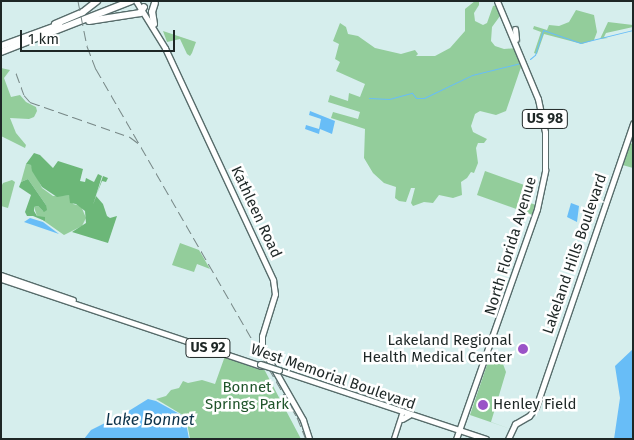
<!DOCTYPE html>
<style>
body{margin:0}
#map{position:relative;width:634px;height:440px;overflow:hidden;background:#d6eeed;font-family:"Fira Sans",sans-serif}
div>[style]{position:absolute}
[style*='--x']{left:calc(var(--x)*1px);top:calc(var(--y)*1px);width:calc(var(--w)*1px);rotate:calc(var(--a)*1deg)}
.green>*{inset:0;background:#93cd9b}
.forest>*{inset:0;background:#6cb778}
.water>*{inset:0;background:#68bdf7}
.stream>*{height:1px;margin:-0.5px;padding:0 0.5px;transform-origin:0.5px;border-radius:0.5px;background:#68bdf7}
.roads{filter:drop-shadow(1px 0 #576c6b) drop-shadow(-1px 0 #576c6b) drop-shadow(0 1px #576c6b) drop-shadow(0 -1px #576c6b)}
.secondary>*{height:4px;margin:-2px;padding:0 2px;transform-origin:2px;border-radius:2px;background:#fff}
.primary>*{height:5px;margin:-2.5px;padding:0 2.5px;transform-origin:2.5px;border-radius:2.5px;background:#fff}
.highway>*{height:6px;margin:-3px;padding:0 3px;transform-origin:3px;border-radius:3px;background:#fff}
.rail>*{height:1px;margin-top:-0.5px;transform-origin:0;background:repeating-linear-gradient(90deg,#778786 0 10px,transparent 0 15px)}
.bridges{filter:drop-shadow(1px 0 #576c6b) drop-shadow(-1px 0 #576c6b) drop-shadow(0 1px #576c6b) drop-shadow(0 -1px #576c6b)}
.primary-bridge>*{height:5px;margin:-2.5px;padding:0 2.5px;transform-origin:2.5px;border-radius:2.5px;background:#fff}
.dots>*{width:14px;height:14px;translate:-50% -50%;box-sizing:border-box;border:2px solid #fff;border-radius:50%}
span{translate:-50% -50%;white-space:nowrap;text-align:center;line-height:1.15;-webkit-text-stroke:5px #fff;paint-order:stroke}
.shield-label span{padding:1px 4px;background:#fff;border:1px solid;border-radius:4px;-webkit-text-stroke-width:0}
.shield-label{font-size:14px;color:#1e2726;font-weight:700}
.street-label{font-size:15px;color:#1e2726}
.poi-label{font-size:15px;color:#1e2726}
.right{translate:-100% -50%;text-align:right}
.left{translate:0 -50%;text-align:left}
.park-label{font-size:15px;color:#20552b}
.water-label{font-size:16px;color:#0c3149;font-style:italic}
.frame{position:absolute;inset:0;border:2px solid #1e2726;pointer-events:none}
.scale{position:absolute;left:20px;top:30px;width:155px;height:22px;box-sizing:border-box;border:2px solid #1e2726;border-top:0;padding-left:6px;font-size:15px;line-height:18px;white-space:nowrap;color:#1e2726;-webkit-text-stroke:4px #fff;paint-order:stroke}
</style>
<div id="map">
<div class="green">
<div style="clip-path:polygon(475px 1px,479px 1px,479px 5px,474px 13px,475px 21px,483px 25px,487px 23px,493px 6px,496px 5px,500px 16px,492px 27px,491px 41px,495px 46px,504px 49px,516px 48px,521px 67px,506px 111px,496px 115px,480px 111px,475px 114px,471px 126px,473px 132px,487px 139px,484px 143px,478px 143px,476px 148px,478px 163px,474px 173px,471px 172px,467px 178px,461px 182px,462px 195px,453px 198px,439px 195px,433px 203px,424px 202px,413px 206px,411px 203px,415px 188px,411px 188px,406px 202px,399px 201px,395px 198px,396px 187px,384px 183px,373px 173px,364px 158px,365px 129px,331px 118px,333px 112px,358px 119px,360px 112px,328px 102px,330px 95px,348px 101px,349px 93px,360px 97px,365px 84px,336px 71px,340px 62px,335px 59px,339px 44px,333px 41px,340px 23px,346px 27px,348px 34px,358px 36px,375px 48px,401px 54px,415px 50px,418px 54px,416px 56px,435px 56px,450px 48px,465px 31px,465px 9px)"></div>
<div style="clip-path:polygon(576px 10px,594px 15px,597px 32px,594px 40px,582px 44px,544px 34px,537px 54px,534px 53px,541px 32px,533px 29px,534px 26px,547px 30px,549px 25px,559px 26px,569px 22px)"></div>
<div style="clip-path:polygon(608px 22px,633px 25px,633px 27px,606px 33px,604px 37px,608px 38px,600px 39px)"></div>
<div style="clip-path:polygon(163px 31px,196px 42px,192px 53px,190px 56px,187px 54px,180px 39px,167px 42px)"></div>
<div style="clip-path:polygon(1px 68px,10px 70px,4px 78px,11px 97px,20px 95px,26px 102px,36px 107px,37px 111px,34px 117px,29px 119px,10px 118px,16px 133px,26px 145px,25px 148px,1px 136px)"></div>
<div style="clip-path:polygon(627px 142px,633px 144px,633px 168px,619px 164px)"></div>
<div style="clip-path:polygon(26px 164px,31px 165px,42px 188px,53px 196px,69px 195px,73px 204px,81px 206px,86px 218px,82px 226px,64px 235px,37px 216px,34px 207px,38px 206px,43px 211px,46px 205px,28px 179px,21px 182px)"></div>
<div style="clip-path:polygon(485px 171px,530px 187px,525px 201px,536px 205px,533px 215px,477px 195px)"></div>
<div style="clip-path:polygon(12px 180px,15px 182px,8px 208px,1px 206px,1px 187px,3px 183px)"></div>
<div style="clip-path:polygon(180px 243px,199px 250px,210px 269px,197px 264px,194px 272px,172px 265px)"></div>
<div style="clip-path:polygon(225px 356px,264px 369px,301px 439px,190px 439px,186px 417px,156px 399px,166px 396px,171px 390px,179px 388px,183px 381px,188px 383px,202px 380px,215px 384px)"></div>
<div style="clip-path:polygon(489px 359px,503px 364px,506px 372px,491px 422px,511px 429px,527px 415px,536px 401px,533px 409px,511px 429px,470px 415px)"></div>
</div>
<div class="forest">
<div style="clip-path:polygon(34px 153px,40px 155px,53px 168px,58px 161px,83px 169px,80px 181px,85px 182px,86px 178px,94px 182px,98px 174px,102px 176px,93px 205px,103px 176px,108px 178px,106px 182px,102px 181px,96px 196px,103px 204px,107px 216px,110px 218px,117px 216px,108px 243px,72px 232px,86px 223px,85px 211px,76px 204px,70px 203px,69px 195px,57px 197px,42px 187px,32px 171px,31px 165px,26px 164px)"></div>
<div style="clip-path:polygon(28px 179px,46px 205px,47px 210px,44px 212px,38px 206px,34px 207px,34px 211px,37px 216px,45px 217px,45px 221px,33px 216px,27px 216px,25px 212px,31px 195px,19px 187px,21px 182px)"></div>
</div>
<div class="water">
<div style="clip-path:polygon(310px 111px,335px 121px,332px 134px,320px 129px,319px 134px,305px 129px,306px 125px,319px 129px,321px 119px,309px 115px)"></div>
<div style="clip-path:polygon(571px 203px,579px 206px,577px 222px,567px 217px)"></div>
<div style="clip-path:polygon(30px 218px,43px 222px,59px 234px,24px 222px)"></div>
<div style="clip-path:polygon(633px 349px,633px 439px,614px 439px,620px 398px,615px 366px)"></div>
<div style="clip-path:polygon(148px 399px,156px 401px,185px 417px,189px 439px,84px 439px,91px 430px,127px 412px)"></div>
</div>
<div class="stream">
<div style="--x:530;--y:59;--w:6;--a:-39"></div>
<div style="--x:535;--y:55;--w:26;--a:-72"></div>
<div style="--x:543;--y:30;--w:39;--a:19"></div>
<div style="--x:580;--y:43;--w:55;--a:-13.8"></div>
<div style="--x:369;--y:98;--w:20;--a:3"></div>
<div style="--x:389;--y:99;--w:24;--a:-15"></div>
<div style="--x:412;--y:93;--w:6;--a:51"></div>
<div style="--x:416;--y:98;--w:8;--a:0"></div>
<div style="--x:424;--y:98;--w:53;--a:-25.6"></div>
<div style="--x:472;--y:75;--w:49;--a:-14"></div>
</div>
<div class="roads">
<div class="secondary">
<div style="--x:394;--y:439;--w:29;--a:-72"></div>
</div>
<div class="primary">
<div style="--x:136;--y:1;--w:55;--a:58.3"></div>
<div style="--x:165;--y:48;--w:256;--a:65"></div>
<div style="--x:273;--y:280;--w:14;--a:82"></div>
<div style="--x:275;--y:294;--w:44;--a:107.2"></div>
<div style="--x:262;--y:336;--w:12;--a:90"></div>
<div style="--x:262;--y:348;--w:83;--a:60.3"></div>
<div style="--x:303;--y:420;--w:20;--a:72"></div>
<div style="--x:515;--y:29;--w:10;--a:84"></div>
<div style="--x:1;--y:275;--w:76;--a:19.1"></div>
<div style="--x:1;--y:279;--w:274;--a:18.5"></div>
<div style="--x:279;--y:370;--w:218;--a:18.4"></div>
<div style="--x:402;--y:419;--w:8;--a:-30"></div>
<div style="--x:456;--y:439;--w:244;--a:-70.6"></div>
<div style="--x:537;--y:209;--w:40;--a:-78"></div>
<div style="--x:545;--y:170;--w:38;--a:-90"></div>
<div style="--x:545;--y:132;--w:34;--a:-102"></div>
<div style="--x:538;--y:99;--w:106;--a:-112.7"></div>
<div style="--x:508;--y:439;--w:17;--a:-65"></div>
<div style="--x:515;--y:424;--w:16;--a:-30"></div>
<div style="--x:529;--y:416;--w:11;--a:-52"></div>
<div style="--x:536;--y:407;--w:300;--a:-71.1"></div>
</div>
<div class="highway">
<div style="--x:89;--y:21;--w:52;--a:-8.9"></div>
<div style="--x:140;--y:13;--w:7;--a:-56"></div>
<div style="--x:55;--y:24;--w:30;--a:-23"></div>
<div style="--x:83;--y:12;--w:18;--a:-38"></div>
<div style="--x:154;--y:24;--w:12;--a:-99"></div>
<div style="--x:152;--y:12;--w:9;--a:-72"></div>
<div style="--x:1;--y:46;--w:62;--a:-19.9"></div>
<div style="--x:1;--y:52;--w:140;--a:-21.4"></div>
</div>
</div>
<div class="rail">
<div style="--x:78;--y:1;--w:46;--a:78.7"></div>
<div style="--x:87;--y:46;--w:25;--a:69"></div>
<div style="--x:96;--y:69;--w:402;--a:60"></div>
<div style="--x:297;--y:417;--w:24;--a:68"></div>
<div style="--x:16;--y:73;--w:23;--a:70"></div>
<div style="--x:24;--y:95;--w:9;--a:49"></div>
<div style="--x:30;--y:102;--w:106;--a:19.3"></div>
<div style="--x:130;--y:137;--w:10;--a:37"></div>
</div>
<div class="bridges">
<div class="primary-bridge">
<div style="--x:260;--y:364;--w:20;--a:18"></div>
</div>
</div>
<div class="dots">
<div style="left:523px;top:349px;background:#9a53c7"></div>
<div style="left:483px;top:405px;background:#9a53c7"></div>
</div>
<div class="shield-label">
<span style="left:545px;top:119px">US 98</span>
<span style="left:208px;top:348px">US 92</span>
</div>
<div class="street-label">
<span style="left:256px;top:212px;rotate:65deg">Kathleen Road</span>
<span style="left:511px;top:246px;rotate:-73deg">North Florida Avenue</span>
<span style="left:575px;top:254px;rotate:-71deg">Lakeland Hills Boulevard</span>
<span style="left:333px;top:377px;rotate:19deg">West Memorial Boulevard</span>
</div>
<div class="poi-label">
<span class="right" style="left:512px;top:349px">Lakeland Regional<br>Health Medical Center</span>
<span class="left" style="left:493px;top:405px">Henley Field</span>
</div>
<div class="park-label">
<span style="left:247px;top:396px">Bonnet<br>Springs Park</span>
</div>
<div class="water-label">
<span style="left:150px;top:420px">Lake Bonnet</span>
</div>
<div class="frame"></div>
<div class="scale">1 km</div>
</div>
